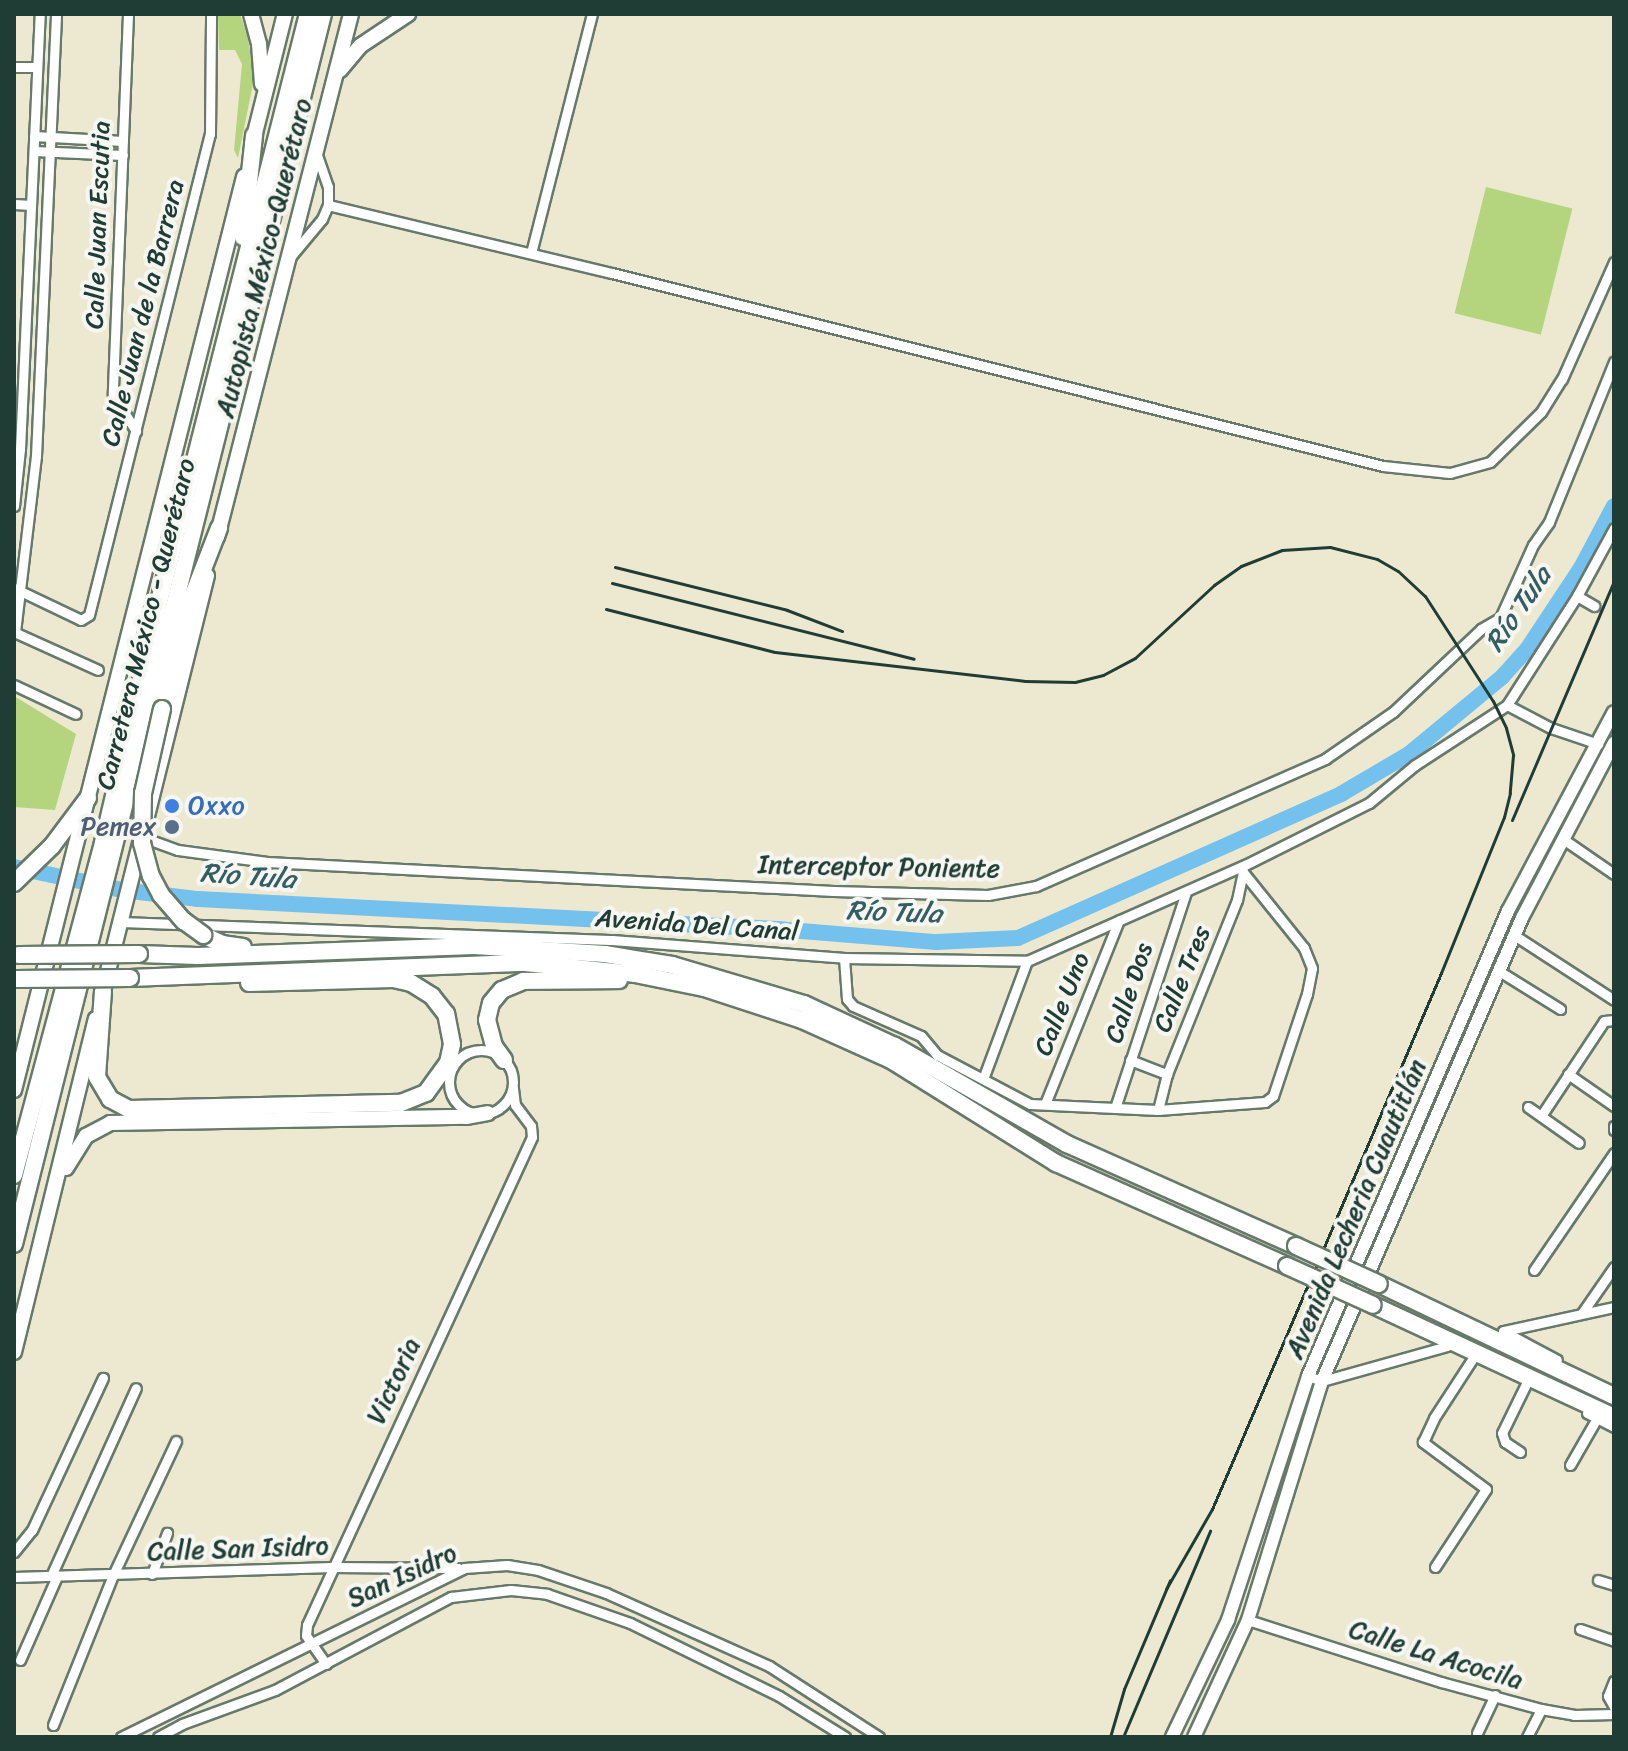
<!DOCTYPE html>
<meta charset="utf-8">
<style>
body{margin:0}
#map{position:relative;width:1628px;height:1751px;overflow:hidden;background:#ede9d1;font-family:Sriracha,sans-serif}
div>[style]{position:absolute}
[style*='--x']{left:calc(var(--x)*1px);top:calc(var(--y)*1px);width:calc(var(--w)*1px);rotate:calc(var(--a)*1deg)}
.green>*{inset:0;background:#b4d57d;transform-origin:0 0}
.river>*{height:16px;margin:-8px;padding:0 8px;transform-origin:8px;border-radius:8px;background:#75c1ee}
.roads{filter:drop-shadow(2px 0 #67796b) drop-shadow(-2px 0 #67796b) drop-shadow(0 2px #67796b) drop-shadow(0 -2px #67796b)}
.street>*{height:9px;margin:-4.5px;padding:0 4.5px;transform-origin:4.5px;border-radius:4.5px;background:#fff}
.street>.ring{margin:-4.5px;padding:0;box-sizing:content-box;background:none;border:9px solid #fff;border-radius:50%}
.secondary>*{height:12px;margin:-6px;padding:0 6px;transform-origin:6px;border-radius:6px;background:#fff}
.primary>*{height:14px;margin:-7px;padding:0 7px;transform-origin:7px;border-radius:7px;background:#fff}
.highway>*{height:16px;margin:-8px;padding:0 8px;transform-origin:8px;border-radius:8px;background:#fff}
.rail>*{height:3px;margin:-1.5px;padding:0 1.5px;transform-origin:1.5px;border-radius:1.5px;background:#1f3d34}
.bridges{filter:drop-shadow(2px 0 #67796b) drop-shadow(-2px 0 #67796b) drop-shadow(0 2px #67796b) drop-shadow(0 -2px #67796b)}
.highway-bridge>*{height:16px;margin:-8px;padding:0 8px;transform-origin:8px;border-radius:8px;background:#fff}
.dots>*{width:22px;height:22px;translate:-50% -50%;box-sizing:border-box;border:4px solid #f6f6f2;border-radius:50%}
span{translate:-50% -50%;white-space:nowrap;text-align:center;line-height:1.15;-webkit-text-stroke:8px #f6f6f2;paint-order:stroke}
.street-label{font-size:26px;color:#1f3d34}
.shop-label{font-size:26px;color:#366cbe}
.left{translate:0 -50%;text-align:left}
.service-label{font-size:26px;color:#4e5e75}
.right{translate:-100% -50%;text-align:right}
.water-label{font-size:28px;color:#345e62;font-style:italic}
.frame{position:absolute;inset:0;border:16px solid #1f3d34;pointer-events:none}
</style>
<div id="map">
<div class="green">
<div style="clip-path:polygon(218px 14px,240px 14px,248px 38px,254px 79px,238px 158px,234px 150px,242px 64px,235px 50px,219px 50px)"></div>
<div style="left:1486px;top:187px;width:89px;height:130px;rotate:14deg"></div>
<div style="clip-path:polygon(14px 696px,76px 734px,55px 810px,14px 807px)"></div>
</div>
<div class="river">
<div style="--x:14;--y:867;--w:110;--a:12"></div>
<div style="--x:122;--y:890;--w:77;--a:6.8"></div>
<div style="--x:198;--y:899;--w:580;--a:2.97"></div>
<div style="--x:777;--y:929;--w:160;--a:4.7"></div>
<div style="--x:936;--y:942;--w:82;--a:-2.8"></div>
<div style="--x:1018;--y:938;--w:354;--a:-24"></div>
<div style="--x:1341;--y:794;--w:79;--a:-30.5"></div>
<div style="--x:1409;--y:754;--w:121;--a:-39.6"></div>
<div style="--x:1502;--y:677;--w:39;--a:-48"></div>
<div style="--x:1528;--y:648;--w:96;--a:-56.5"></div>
<div style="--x:1581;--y:568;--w:70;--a:-62"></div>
</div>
<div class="roads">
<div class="street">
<div style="--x:128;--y:14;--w:381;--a:92.3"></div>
<div style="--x:113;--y:395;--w:43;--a:57.4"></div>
<div style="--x:14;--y:67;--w:23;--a:0"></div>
<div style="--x:34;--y:136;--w:89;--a:3.2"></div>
<div style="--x:34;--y:151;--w:89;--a:2.6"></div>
<div style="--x:14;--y:204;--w:17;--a:3"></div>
<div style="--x:328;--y:205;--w:292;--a:13.5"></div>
<div style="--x:612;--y:273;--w:795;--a:14.05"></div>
<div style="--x:1383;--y:466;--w:67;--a:6"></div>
<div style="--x:1450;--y:473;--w:41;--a:-15.4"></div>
<div style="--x:1490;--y:462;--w:71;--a:-44.4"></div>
<div style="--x:1541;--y:412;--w:39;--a:-58"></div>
<div style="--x:1562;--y:379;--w:128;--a:-66"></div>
<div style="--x:531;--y:253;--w:247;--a:-75.7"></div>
<div style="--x:291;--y:256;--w:48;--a:-50"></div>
<div style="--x:322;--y:219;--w:15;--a:-67"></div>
<div style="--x:328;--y:205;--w:18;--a:-90"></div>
<div style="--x:328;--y:187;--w:36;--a:-109"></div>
<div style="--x:14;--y:506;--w:57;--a:-84"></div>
<div style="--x:20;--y:449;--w:435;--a:-87.4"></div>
<div style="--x:14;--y:588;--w:74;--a:25.5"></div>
<div style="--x:81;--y:620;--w:9;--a:-32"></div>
<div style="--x:89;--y:615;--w:496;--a:-75.9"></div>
<div style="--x:210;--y:134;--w:120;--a:-89.5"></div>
<div style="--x:1577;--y:596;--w:20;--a:30"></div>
<div style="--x:14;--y:632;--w:92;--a:24.3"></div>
<div style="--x:15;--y:632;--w:177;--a:-83.2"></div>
<div style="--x:36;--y:456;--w:442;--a:-87.4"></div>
<div style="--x:14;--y:685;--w:68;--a:25.1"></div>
<div style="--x:1507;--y:705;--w:50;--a:27.6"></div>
<div style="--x:1551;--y:728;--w:50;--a:18.8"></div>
<div style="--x:142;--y:837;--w:38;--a:20"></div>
<div style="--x:178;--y:850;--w:90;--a:7.7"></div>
<div style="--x:267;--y:862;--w:567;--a:2.93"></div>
<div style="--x:833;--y:891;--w:155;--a:1.5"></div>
<div style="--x:988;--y:895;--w:49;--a:-10.6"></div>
<div style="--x:1036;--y:886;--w:316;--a:-23.7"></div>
<div style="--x:1325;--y:759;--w:83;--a:-34.7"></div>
<div style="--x:1393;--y:712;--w:121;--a:-43.3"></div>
<div style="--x:1481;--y:629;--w:22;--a:-30"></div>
<div style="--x:1500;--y:618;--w:80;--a:-65.7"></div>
<div style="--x:1533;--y:545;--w:28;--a:-55"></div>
<div style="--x:1549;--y:522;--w:173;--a:-67.9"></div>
<div style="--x:1563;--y:839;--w:62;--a:34.5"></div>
<div style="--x:119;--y:922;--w:493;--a:2.1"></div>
<div style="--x:612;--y:940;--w:233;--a:4.4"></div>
<div style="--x:844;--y:958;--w:183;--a:0.9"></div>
<div style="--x:1027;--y:961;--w:238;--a:-23.8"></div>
<div style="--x:1245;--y:865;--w:139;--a:-26.6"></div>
<div style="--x:1369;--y:803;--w:60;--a:-39.6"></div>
<div style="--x:1415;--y:765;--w:110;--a:-33.1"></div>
<div style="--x:1507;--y:705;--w:130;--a:-57.3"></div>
<div style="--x:1577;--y:596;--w:77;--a:-61.4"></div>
<div style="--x:1514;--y:935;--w:119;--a:33"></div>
<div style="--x:844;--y:958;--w:41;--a:85.8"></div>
<div style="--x:847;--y:999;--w:9;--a:49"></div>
<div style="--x:853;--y:1006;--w:74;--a:23.8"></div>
<div style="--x:921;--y:1036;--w:25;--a:50"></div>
<div style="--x:937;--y:1055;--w:105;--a:27.8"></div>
<div style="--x:1030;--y:1104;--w:128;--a:2.7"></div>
<div style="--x:1158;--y:1110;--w:107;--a:-4.3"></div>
<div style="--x:1265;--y:1102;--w:10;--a:-37"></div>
<div style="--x:1273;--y:1096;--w:108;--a:-71.6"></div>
<div style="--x:1307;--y:994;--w:26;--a:-79"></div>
<div style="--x:1312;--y:968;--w:22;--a:-112"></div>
<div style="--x:1304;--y:948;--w:97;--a:-128.8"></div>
<div style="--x:1499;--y:971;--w:72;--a:31.9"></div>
<div class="ring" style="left:449px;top:1050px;width:55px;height:55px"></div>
<div style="--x:1130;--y:1060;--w:40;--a:21"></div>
<div style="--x:1568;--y:1074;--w:56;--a:34.8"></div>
<div style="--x:983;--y:1079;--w:126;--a:-69.6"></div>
<div style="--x:1045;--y:1104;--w:198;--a:-68.1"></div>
<div style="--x:1528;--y:1107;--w:62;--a:35.2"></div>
<div style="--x:1115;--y:1108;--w:227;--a:-71.8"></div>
<div style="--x:1158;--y:1110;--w:37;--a:-76"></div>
<div style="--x:1167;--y:1074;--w:188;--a:-68.1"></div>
<div style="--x:1237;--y:900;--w:29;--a:-78"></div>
<div style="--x:1541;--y:1116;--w:114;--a:-56.4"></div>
<div style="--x:1604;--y:1021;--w:10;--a:-6"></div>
<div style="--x:1614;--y:1126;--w:4;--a:90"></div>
<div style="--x:1534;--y:1270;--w:142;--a:-55.6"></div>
<div style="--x:1582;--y:1313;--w:56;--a:-55.2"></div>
<div style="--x:1503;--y:1331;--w:61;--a:28.2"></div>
<div style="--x:1504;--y:1331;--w:113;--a:-12.3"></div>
<div style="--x:1308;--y:1376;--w:15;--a:20"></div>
<div style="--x:1322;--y:1381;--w:130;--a:-15.6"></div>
<div style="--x:1587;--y:1413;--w:30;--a:27"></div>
<div style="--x:1520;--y:1452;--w:18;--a:-146"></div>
<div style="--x:1505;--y:1442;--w:9;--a:-108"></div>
<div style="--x:1502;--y:1433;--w:57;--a:-63.9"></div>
<div style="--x:1570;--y:1465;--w:54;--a:-60.1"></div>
<div style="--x:14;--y:1552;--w:28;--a:-51"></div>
<div style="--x:32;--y:1530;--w:168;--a:-65"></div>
<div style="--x:1435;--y:1567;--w:93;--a:-56.8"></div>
<div style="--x:1486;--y:1489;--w:79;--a:-143.3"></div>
<div style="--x:1423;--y:1442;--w:26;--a:-65"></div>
<div style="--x:1434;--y:1418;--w:72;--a:-57"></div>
<div style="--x:152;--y:1574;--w:44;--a:-69.9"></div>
<div style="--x:51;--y:1576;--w:206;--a:-65.7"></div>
<div style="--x:14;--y:1577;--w:318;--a:-1.8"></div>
<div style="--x:332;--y:1567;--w:126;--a:0.5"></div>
<div style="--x:1598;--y:1580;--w:17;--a:17"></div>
<div style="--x:1248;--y:1620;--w:203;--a:17.8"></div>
<div style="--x:1441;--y:1682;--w:104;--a:15.1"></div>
<div style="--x:1541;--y:1709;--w:34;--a:10"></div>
<div style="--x:1574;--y:1715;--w:40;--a:-1.4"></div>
<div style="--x:1580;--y:1629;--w:36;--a:19"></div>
<div style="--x:20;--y:1660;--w:92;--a:-66.2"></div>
<div style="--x:326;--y:1664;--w:35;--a:-125"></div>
<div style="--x:306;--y:1635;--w:10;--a:-84"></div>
<div style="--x:307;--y:1625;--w:537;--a:-65.25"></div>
<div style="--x:532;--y:1137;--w:11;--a:-95"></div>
<div style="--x:531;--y:1126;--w:26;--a:-127"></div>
<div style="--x:515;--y:1105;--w:17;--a:-97"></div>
<div style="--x:1614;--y:1681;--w:16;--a:112"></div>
<div style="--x:1608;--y:1696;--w:13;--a:61"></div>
<div style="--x:53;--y:1725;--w:162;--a:-68.2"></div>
<div style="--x:113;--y:1575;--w:148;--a:-64.8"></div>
<div style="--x:1477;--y:1733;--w:42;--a:-64.7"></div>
<div style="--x:121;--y:1737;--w:382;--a:-26.2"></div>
<div style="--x:464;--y:1568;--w:43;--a:-4"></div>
<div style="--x:507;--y:1565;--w:31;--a:9"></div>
<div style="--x:538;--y:1570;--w:72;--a:18.7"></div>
<div style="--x:606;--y:1593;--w:179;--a:24.1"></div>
<div style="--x:769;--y:1666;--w:131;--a:32.8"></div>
<div style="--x:158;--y:1737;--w:27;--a:-28"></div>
<div style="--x:182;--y:1724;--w:99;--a:-20.1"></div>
<div style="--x:275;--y:1690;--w:199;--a:-27.9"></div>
<div style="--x:451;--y:1597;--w:60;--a:-6.7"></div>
<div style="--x:511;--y:1590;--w:36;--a:6"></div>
<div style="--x:547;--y:1594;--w:88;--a:19.3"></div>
<div style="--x:630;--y:1623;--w:166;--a:26.1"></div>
<div style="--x:779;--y:1696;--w:78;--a:31.8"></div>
<div style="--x:1527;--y:1737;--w:31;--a:-63"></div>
</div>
<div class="secondary">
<div style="--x:1172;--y:1737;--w:130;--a:-64.4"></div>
<div style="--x:1228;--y:1620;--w:257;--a:-71.8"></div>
<div style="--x:1308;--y:1376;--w:506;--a:-66.73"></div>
<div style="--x:1508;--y:911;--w:225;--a:-62"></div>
<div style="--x:1194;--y:1737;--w:129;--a:-65.2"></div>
<div style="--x:1248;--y:1620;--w:250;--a:-72.8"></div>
<div style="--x:1322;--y:1381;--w:504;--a:-66.64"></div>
<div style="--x:1522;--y:918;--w:198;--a:-62.3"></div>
</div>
<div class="primary">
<div style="--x:251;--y:14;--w:31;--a:75"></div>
<div style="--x:259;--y:44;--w:40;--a:85.7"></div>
<div style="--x:340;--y:70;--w:31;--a:-50"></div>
<div style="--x:360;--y:46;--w:58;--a:-33.7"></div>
<div style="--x:252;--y:145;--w:135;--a:-75.9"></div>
<div style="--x:217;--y:537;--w:540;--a:-75.63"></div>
<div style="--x:146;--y:820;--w:252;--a:-76"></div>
<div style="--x:104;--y:987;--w:152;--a:-75.9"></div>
<div style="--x:14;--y:1090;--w:942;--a:-75.86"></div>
<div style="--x:66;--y:1168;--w:38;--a:-58"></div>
<div style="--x:86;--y:1136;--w:27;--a:-28"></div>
<div style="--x:110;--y:1123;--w:356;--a:-1"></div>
<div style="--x:466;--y:1117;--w:22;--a:-10"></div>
<div style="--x:14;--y:1352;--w:343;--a:-76.2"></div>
</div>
<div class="highway">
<div style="--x:243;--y:237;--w:102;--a:-83.8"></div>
<div style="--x:162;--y:709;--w:104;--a:-75.6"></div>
<div style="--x:188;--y:608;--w:86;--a:-68.8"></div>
<div style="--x:14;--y:883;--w:53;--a:-44.2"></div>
<div style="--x:52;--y:846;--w:60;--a:-53.1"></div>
<div style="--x:203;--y:935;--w:21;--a:25"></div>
<div style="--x:222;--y:944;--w:21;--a:8"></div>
<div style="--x:139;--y:954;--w:59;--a:1.9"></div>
<div style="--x:198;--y:956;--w:276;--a:-2.1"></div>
<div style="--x:474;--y:946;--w:131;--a:3.5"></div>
<div style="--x:605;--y:954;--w:68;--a:9.3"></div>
<div style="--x:672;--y:965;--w:138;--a:16.5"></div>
<div style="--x:804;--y:1004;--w:100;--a:24.8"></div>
<div style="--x:895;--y:1046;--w:198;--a:29.7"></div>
<div style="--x:1067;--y:1144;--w:251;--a:24"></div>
<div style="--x:130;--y:978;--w:395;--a:-2.2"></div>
<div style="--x:525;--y:963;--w:111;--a:5.7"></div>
<div style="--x:635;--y:974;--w:70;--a:11.5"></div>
<div style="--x:704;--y:988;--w:103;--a:18.1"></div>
<div style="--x:802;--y:1020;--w:98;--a:24.2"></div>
<div style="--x:891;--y:1060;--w:195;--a:32"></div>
<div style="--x:1056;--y:1163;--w:253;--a:24"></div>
<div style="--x:103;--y:991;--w:86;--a:94"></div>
<div style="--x:97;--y:1077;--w:26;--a:59"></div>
<div style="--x:110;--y:1099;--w:21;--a:28"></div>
<div style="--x:129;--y:1109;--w:272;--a:-1.3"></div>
<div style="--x:401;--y:1103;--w:27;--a:-22"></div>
<div style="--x:426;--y:1093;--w:37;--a:-54"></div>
<div style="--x:448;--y:1063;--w:19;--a:-78"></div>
<div style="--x:452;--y:1044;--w:31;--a:-101"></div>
<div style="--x:446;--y:1014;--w:23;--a:-128"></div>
<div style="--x:432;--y:996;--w:25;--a:-148"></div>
<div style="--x:411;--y:983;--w:17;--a:-167"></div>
<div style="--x:394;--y:979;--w:145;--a:178.4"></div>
<div style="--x:504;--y:1060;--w:17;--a:-126"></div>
<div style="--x:494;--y:1046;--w:27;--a:-105"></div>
<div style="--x:487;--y:1020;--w:17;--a:-77"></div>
<div style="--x:491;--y:1003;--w:17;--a:-50"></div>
<div style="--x:502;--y:990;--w:23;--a:-23"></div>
<div style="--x:523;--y:981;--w:96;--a:-0.6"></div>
<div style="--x:14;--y:1175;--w:344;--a:-75"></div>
<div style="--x:103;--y:843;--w:260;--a:-76.9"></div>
<div style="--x:162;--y:590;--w:594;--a:-75.78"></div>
<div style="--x:14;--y:1244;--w:1268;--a:-75.9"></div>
<div style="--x:1379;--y:1284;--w:260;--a:25.5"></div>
<div style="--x:1373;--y:1305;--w:266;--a:24.9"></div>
</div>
</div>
<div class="rail">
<div style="--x:615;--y:567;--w:177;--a:14"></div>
<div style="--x:787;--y:610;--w:59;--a:20.9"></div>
<div style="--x:612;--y:583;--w:311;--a:14.1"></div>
<div style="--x:606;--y:609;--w:174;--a:14.3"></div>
<div style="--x:775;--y:652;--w:252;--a:6.6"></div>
<div style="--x:1025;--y:681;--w:50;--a:1.1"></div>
<div style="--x:1075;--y:682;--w:29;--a:-14"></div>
<div style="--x:1103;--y:675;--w:36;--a:-28"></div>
<div style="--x:1135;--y:658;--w:108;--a:-42.7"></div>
<div style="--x:1214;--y:585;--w:33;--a:-35"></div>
<div style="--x:1241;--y:566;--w:44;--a:-21.3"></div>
<div style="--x:1282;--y:550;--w:48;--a:-3.6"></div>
<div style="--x:1330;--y:547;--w:49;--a:14.3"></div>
<div style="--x:1377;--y:559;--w:24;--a:30"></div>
<div style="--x:1398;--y:571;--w:37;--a:43"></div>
<div style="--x:1425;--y:596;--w:125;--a:57.1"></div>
<div style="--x:1493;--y:701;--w:30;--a:64"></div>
<div style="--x:1506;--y:728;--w:28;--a:75"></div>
<div style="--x:1513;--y:755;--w:38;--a:95"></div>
<div style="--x:1510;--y:793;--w:25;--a:104"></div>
<div style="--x:1504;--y:817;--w:168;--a:112"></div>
<div style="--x:1441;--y:973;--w:583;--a:113.13"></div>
<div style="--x:1212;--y:1509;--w:92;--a:119.9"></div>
<div style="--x:1512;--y:820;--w:260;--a:-66.9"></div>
<div style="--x:1110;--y:1737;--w:50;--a:-73.7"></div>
<div style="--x:1124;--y:1689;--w:118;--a:-67.1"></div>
<div style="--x:1123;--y:1737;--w:224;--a:-67.1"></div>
</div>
<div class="bridges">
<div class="highway-bridge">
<div style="--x:162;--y:709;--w:86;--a:102.7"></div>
<div style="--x:143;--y:793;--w:50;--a:91.1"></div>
<div style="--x:142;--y:843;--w:34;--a:75"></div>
<div style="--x:151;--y:876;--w:21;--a:62"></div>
<div style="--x:161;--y:895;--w:35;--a:49"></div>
<div style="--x:184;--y:921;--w:24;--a:36"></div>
<div style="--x:19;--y:955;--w:120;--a:-0.5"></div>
<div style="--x:16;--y:979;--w:114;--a:-0.5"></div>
<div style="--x:1296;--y:1246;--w:91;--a:24.6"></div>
<div style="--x:1287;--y:1266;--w:94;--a:24.4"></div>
</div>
</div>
<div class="dots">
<div style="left:172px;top:806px;background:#3f7fe0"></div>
<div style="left:172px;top:827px;background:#5c6f8a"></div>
</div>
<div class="street-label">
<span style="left:98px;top:225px;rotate:-88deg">Calle Juan Escutia</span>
<span style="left:264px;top:258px;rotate:-76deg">Autopista México-Querétaro</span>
<span style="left:143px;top:313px;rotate:-76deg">Calle Juan de la Barrera</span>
<span style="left:146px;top:624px;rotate:-76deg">Carretera México - Querétaro</span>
<span style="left:879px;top:867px;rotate:1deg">Interceptor Poniente</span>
<span style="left:697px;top:925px;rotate:4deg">Avenida Del Canal</span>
<span style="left:1182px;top:979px;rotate:-68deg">Calle Tres</span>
<span style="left:1129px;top:993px;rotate:-72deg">Calle Dos</span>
<span style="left:1062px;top:1004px;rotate:-68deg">Calle Uno</span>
<span style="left:1356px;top:1209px;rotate:-67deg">Avenida Lecheria Cuautitlán</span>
<span style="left:394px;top:1381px;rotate:-65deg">Victoria</span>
<span style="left:238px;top:1549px;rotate:-2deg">Calle San Isidro</span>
<span style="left:402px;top:1576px;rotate:-25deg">San Isidro</span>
<span style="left:1436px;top:1655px;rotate:17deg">Calle La Acocila</span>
</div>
<div class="shop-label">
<span class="left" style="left:188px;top:806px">Oxxo</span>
</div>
<div class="service-label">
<span class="right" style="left:156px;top:827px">Pemex</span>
</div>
<div class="water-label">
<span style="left:1518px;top:609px;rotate:-56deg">Río Tula</span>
<span style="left:248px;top:876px;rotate:4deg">Río Tula</span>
<span style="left:894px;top:912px;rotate:2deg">Río Tula</span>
</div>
<div class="frame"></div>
</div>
